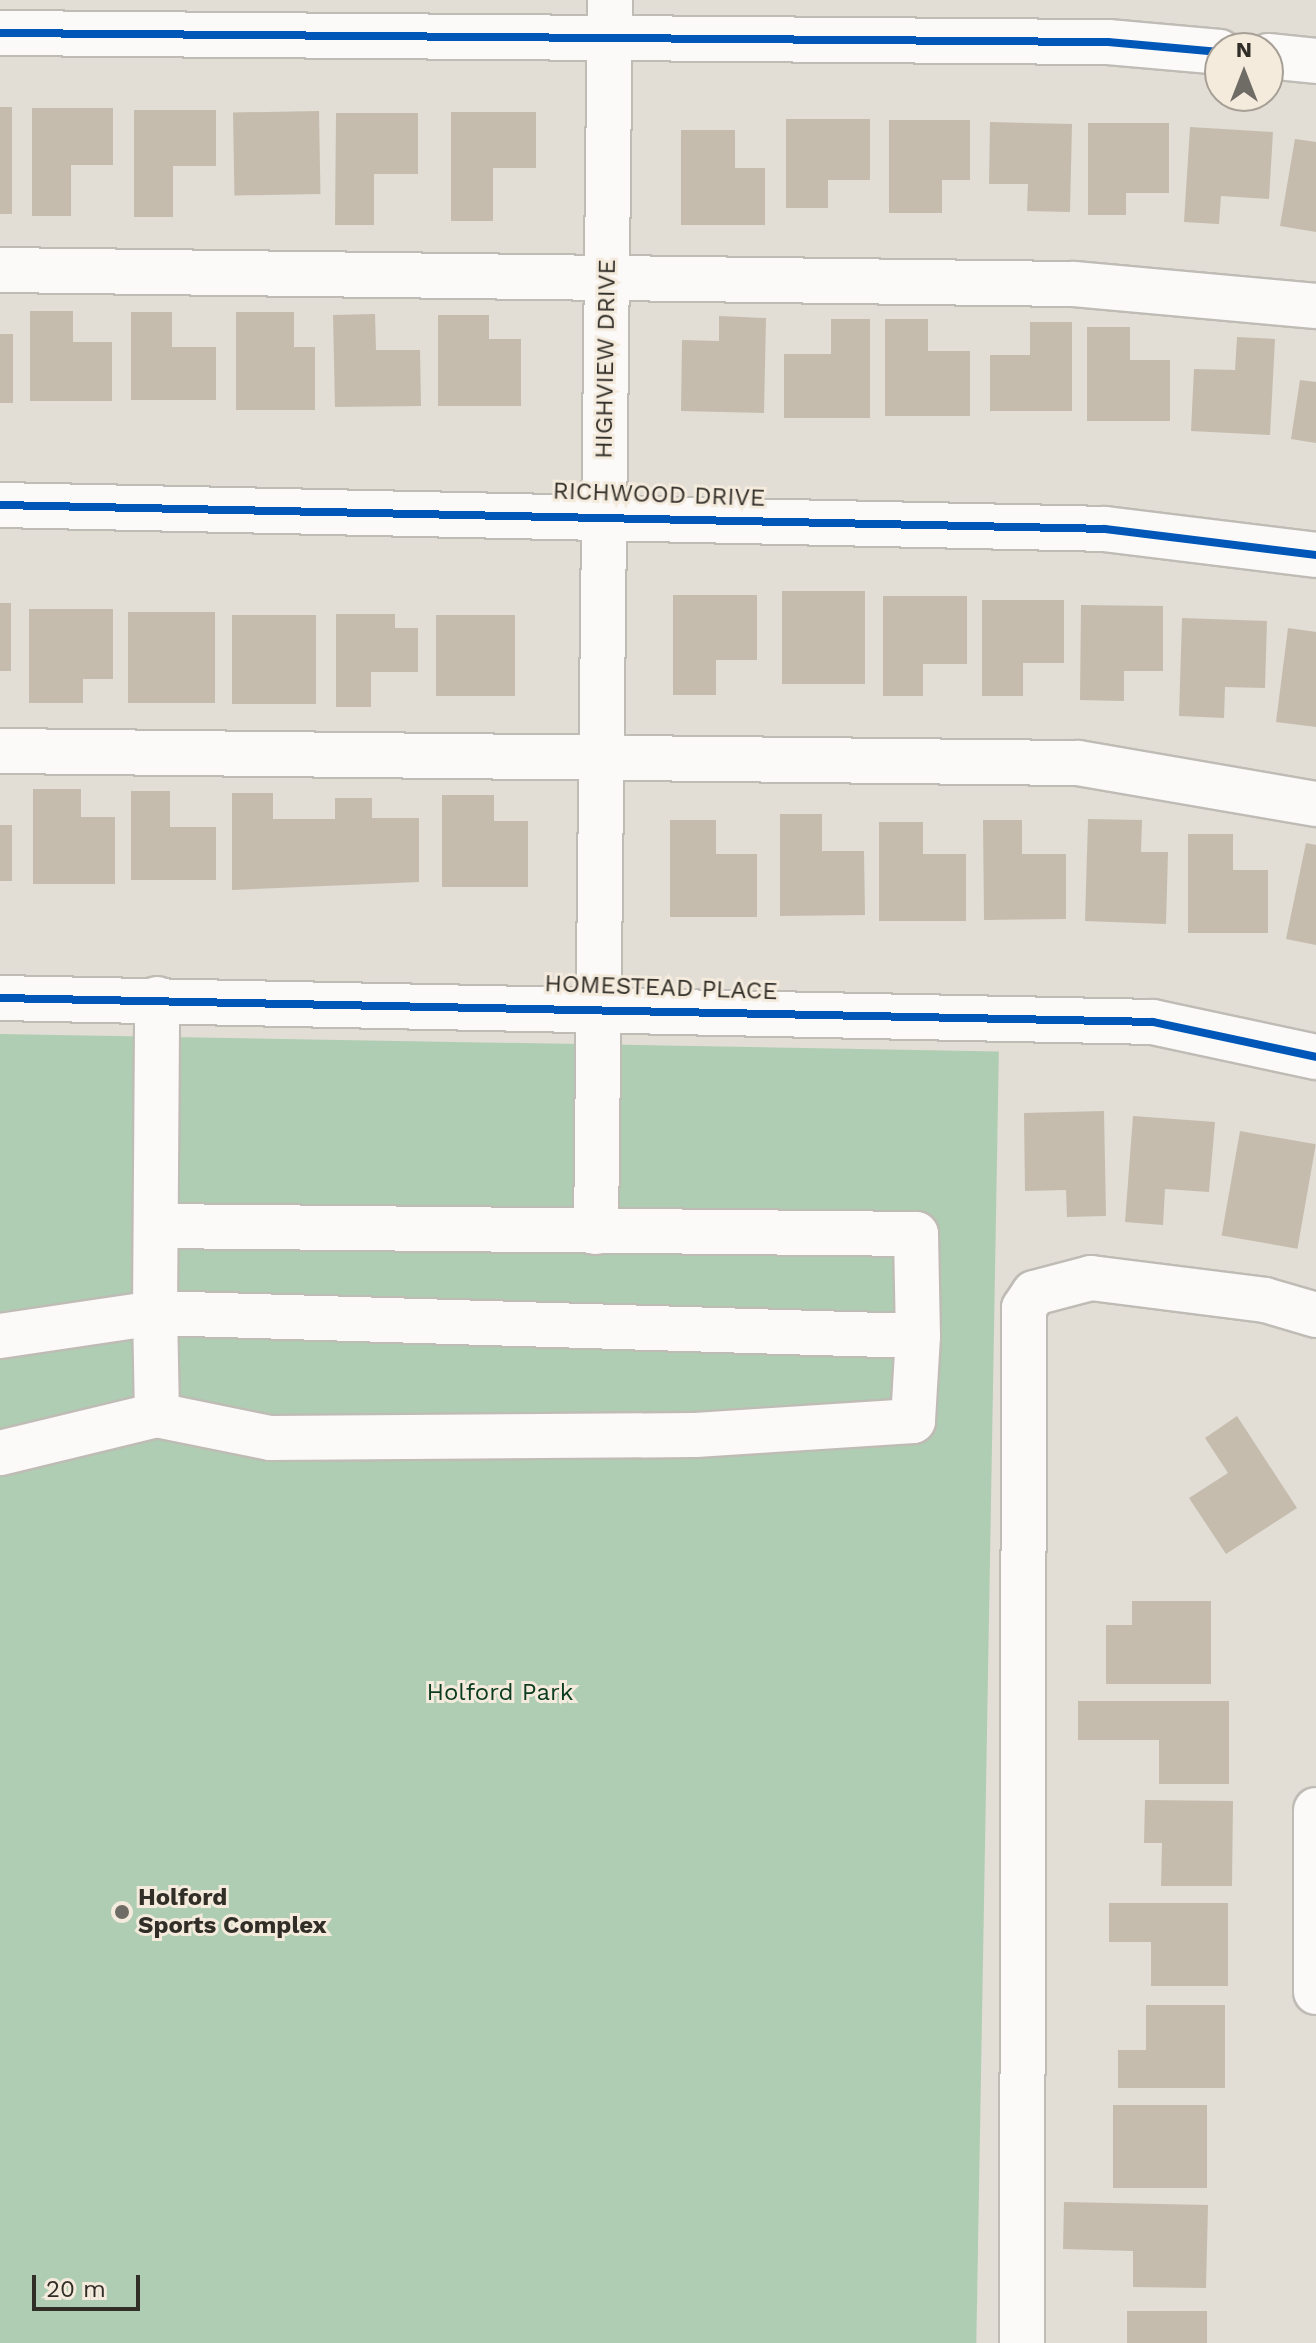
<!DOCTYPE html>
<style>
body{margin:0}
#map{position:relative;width:1316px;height:2343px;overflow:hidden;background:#e2ddd5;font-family:"Work Sans",sans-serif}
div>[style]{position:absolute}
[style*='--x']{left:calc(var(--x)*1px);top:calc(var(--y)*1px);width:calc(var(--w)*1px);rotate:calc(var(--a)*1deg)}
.green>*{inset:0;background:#afcdb2;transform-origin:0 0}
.building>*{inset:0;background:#c5bcad;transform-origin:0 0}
.roads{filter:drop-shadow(2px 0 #bfbbb5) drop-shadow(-2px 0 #bfbbb5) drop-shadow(0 2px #bfbbb5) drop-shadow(0 -2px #bfbbb5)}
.minor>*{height:44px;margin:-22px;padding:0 22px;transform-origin:22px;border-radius:22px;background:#fbfaf9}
.cycleway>*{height:8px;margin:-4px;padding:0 4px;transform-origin:4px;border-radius:4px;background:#0057b8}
.dots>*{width:22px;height:22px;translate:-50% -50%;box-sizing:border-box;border:4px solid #f4ebdd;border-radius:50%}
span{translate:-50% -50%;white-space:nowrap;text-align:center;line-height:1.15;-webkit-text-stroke:6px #f4ebdd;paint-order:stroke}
.street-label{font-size:24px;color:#312e28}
.park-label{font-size:24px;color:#0b3c1f}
.poi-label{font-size:24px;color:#312e28;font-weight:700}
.left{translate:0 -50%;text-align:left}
.north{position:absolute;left:1204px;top:32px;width:80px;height:80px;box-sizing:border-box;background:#f4ebdd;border:2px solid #a69f95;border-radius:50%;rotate:0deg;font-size:22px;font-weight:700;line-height:32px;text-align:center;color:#312e28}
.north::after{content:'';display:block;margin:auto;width:28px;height:36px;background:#6f6b65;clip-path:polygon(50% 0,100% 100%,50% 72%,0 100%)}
.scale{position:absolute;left:32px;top:2275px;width:108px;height:36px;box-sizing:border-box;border:4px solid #312e28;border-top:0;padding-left:10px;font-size:24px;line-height:28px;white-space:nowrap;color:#312e28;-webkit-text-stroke:6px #f4ebdd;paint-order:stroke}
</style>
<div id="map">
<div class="green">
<div style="left:0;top:1034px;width:999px;height:1309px;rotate:1deg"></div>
</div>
<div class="building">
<div style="left:0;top:107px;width:12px;height:107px"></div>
<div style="clip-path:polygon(32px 108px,113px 108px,113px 165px,71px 165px,71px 216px,32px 216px)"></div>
<div style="clip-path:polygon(134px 110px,216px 110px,216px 166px,173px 166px,173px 217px,134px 217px)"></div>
<div style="left:319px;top:111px;width:83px;height:86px;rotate:89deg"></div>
<div style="clip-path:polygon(451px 112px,536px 112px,536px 168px,493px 168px,493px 221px,451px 221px)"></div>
<div style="clip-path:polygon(336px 113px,418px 113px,418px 174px,374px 174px,374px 225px,335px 225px)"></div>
<div style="clip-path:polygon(786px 119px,870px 119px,870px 180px,828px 180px,828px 208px,786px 208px)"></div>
<div style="clip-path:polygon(889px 120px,970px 120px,970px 180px,942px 180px,942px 213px,889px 213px)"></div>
<div style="clip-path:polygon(990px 122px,1072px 124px,1070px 212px,1027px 211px,1028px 184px,989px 184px)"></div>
<div style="clip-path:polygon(1088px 123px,1169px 123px,1169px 193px,1126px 193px,1126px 215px,1088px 215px)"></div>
<div style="clip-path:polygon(1190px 127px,1273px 132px,1269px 199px,1221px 196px,1219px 224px,1184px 222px)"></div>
<div style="clip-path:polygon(681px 130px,735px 130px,735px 168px,765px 168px,765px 225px,681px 225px)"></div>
<div style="clip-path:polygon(1295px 139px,1316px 142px,1316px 232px,1280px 226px)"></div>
<div style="clip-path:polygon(30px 311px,73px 311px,73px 342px,112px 342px,112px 401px,30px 401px)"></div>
<div style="clip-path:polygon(131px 312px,172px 312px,172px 347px,216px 347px,216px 400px,131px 400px)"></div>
<div style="clip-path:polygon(236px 312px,294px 312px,294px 347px,315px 347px,315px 410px,236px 410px)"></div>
<div style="clip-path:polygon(375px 314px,376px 350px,420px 350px,421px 406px,335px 407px,333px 315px)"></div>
<div style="clip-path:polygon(438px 315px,489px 315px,489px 339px,521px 339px,521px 406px,438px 406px)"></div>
<div style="clip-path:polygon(719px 316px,766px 318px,764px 413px,681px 411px,682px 340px,719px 341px)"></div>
<div style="clip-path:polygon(831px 319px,870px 319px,870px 418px,784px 418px,784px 354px,831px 354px)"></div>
<div style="clip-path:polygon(885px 319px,928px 319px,928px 351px,970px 351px,970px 416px,885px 416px)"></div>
<div style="clip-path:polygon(1030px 322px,1072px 322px,1072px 411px,990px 411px,990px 355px,1030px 355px)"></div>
<div style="clip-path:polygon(1087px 327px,1130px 327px,1130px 360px,1170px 360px,1170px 421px,1087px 421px)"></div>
<div style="left:0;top:334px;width:13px;height:69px"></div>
<div style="clip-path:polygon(1237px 337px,1275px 339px,1270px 435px,1191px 431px,1194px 369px,1235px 370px)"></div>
<div style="clip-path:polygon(1300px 380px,1316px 382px,1316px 443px,1291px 439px)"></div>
<div style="left:782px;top:591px;width:83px;height:93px"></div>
<div style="clip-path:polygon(673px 595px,757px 595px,757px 660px,716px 660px,716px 695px,673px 695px)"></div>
<div style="clip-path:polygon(883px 596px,967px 596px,967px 664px,923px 664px,923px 696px,883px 696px)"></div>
<div style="clip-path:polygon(982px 600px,1064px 600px,1064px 663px,1023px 663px,1023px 696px,982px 696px)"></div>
<div style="left:0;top:603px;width:11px;height:68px"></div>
<div style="clip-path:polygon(1081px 605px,1163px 606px,1163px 671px,1124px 671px,1124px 701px,1080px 700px)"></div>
<div style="clip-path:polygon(29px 609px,113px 609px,113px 679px,83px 679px,83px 703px,29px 703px)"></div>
<div style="left:128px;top:612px;width:87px;height:91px"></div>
<div style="clip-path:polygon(336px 614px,395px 614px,395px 628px,418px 628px,418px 672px,371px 672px,371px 707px,336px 707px)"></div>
<div style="left:232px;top:615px;width:84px;height:89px"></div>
<div style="left:436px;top:615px;width:79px;height:81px"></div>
<div style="clip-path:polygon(1182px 618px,1267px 621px,1265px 688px,1225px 687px,1224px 718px,1179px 716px)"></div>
<div style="clip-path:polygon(1288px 628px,1316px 632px,1316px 727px,1276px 722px)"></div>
<div style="clip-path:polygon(33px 789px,81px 789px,81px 817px,115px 817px,115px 884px,33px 884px)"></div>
<div style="clip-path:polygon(131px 791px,170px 791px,170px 827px,216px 827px,216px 880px,131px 880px)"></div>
<div style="clip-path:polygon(232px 793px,273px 793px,273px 819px,335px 819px,335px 798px,372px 798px,372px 818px,419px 818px,419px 882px,232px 890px)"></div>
<div style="clip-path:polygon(442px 795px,494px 795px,494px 821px,528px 821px,528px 887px,442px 887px)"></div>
<div style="clip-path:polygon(780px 814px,822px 814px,822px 851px,864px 851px,865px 915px,780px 916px)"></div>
<div style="clip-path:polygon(1088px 819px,1142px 820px,1141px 852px,1168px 852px,1166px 924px,1085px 921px)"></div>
<div style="clip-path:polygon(670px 820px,716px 820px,716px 854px,757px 854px,757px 917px,670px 917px)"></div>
<div style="clip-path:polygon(983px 820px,1022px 820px,1022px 854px,1066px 854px,1066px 919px,984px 920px)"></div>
<div style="clip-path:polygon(879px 822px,923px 822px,923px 854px,966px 854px,966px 921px,879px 921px)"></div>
<div style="left:0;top:825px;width:12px;height:56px"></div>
<div style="clip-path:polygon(1188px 834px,1233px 834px,1233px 870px,1268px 870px,1268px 933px,1188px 933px)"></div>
<div style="clip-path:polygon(1306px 843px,1316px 845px,1316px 945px,1286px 939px)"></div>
<div style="clip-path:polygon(1104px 1111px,1106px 1216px,1067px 1217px,1066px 1190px,1025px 1191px,1024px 1113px)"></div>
<div style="clip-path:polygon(1133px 1116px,1215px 1122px,1209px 1192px,1165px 1189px,1163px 1225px,1125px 1222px)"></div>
<div style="left:1240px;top:1131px;width:77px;height:106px;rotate:10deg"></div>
<div style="clip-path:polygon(1237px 1416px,1297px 1508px,1226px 1554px,1189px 1498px,1228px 1473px,1205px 1438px)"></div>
<div style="clip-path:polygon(1132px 1601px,1211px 1601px,1211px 1684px,1106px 1684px,1106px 1625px,1132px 1625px)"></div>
<div style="clip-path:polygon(1078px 1701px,1229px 1701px,1229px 1784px,1159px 1784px,1159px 1740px,1078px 1740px)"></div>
<div style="clip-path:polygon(1145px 1800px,1233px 1801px,1232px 1886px,1161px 1886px,1162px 1843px,1144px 1843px)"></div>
<div style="clip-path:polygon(1109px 1903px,1228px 1903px,1228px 1986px,1151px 1986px,1151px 1942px,1109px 1942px)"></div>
<div style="clip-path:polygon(1146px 2005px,1225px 2005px,1225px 2088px,1118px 2088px,1118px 2050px,1146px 2050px)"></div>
<div style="left:1113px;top:2105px;width:94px;height:83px"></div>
<div style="clip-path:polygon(1064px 2202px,1208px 2205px,1206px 2288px,1133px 2287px,1133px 2251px,1063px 2249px)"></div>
<div style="left:1127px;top:2311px;width:80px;height:32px"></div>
</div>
<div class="roads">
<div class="minor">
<div style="--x:0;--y:33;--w:1108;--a:0.47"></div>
<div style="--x:1108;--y:42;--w:112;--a:5.1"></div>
<div style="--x:1268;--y:56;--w:48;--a:5.9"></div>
<div style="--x:0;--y:270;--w:1074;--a:0.75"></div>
<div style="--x:1074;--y:284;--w:243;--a:5.2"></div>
<div style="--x:0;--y:505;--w:1105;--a:1.24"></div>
<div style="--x:1105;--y:529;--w:213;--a:7"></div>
<div style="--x:0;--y:751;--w:1078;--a:0.64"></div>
<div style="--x:1078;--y:763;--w:242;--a:9.8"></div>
<div style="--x:0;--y:998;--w:1153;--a:1.19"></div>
<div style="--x:1153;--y:1022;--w:167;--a:12.1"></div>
<div style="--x:156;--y:1226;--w:760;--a:0.6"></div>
<div style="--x:916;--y:1234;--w:102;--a:88.9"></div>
<div style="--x:918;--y:1336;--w:85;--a:93.4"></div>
<div style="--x:913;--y:1421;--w:218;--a:176.3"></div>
<div style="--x:695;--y:1435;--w:425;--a:179.6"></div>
<div style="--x:270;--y:1438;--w:115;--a:-168.5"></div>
<div style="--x:596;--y:1232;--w:1232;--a:-89.35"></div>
<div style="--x:0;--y:1336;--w:157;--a:-8.4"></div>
<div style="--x:155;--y:1313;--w:314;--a:-89.6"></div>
<div style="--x:0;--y:1453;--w:162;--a:-13.6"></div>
<div style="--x:157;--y:1415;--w:102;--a:-91.1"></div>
<div style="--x:155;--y:1313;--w:763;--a:1.73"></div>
<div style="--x:1316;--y:1810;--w:182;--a:90"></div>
<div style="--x:1022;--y:2343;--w:1035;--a:-89.89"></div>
<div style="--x:1024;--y:1308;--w:18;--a:-56"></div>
<div style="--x:1034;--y:1293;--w:59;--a:-14.7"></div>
<div style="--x:1091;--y:1278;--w:175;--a:7.2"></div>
<div style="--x:1265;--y:1300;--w:53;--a:16.4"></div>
</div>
</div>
<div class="cycleway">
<div style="--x:0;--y:33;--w:1108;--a:0.47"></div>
<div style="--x:1108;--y:42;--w:112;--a:5.1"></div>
<div style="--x:0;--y:505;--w:1105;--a:1.24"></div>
<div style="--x:1105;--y:529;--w:213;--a:7"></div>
<div style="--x:0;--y:998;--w:1153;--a:1.19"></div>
<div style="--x:1153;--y:1022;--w:167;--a:12.1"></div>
</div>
<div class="dots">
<div style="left:122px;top:1912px;background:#6f6b65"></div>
</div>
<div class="street-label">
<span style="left:606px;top:359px;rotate:-89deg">HIGHVIEW DRIVE</span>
<span style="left:659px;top:495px;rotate:2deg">RICHWOOD DRIVE</span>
<span style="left:661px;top:988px;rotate:2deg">HOMESTEAD PLACE</span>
</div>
<div class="park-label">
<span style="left:500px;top:1693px">Holford Park</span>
</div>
<div class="poi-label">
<span class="left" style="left:138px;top:1912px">Holford<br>Sports Complex</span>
</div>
<div class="north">N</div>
<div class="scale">20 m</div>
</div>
